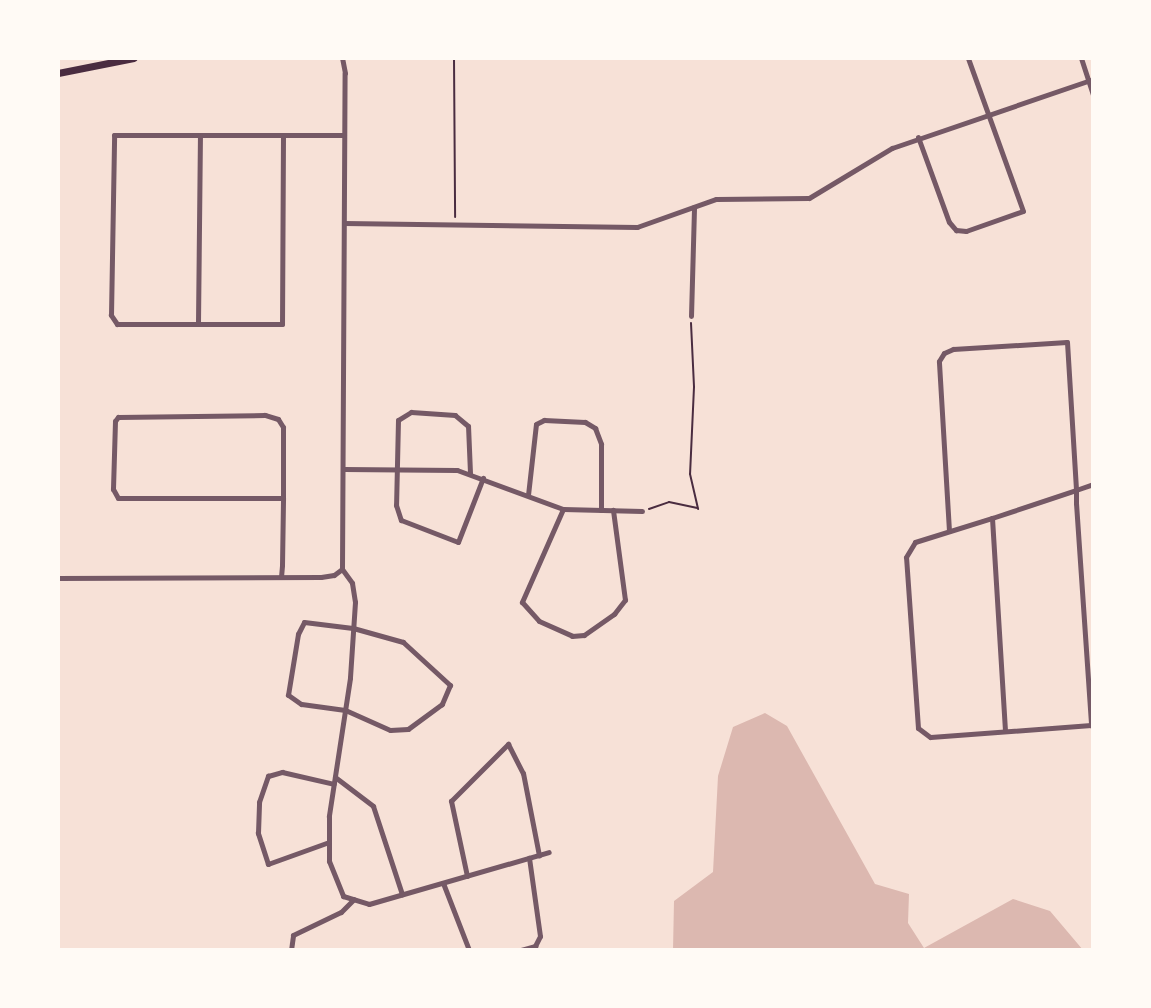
<!DOCTYPE html>
<style>
body{margin:0}
#map{position:relative;width:1151px;height:1008px;overflow:hidden;background:#f7e1d7;font-family:Ubuntu,sans-serif}
div>[style]{position:absolute}
[style*='--x']{left:calc(var(--x)*1px);top:calc(var(--y)*1px);width:calc(var(--w)*1px);rotate:calc(var(--a)*1deg)}
.water>*{inset:0;background:#dcb8b0}
.path>*{height:2px;margin:-1px;padding:0 1px;transform-origin:1px;border-radius:1px;background:#4a2c40}
.minor>*{height:5px;margin:-2.5px;padding:0 2.5px;transform-origin:2.5px;border-radius:2.5px;background:#755966}
.secondary>*{height:7px;margin:-3.5px;padding:0 3.5px;transform-origin:3.5px;border-radius:3.5px;background:#4a2c40}
span{translate:-50% -50%;white-space:nowrap;text-align:center;line-height:1.15;-webkit-text-stroke:8px #fffaf5;paint-order:stroke}
.frame{position:absolute;inset:0;border:60px solid #fffaf5;pointer-events:none}
</style>
<div id="map">
<div class="water">
<div style="clip-path:polygon(765px 713px,787px 726px,875px 884px,909px 894px,908px 923px,924px 948px,1013px 899px,1050px 911px,1083px 950px,673px 950px,674px 901px,713px 872px,718px 776px,733px 727px)"></div>
</div>
<div class="path">
<div style="--x:454;--y:58;--w:159;--a:89.6"></div>
<div style="--x:691;--y:323;--w:64;--a:87.3"></div>
<div style="--x:694;--y:387;--w:87;--a:92.6"></div>
<div style="--x:690;--y:474;--w:36;--a:77"></div>
<div style="--x:649;--y:509;--w:21;--a:-19"></div>
<div style="--x:669;--y:502;--w:29;--a:12"></div>
</div>
<div class="minor">
<div style="--x:1081;--y:58;--w:39;--a:72"></div>
<div style="--x:283;--y:136;--w:188;--a:90.3"></div>
<div style="--x:282;--y:324;--w:165;--a:180"></div>
<div style="--x:117;--y:324;--w:11;--a:-124"></div>
<div style="--x:111;--y:315;--w:180;--a:-89"></div>
<div style="--x:114;--y:135;--w:230;--a:0"></div>
<div style="--x:918;--y:137;--w:90;--a:70"></div>
<div style="--x:949;--y:222;--w:11;--a:49"></div>
<div style="--x:956;--y:230;--w:10;--a:6"></div>
<div style="--x:966;--y:231;--w:60;--a:-19.3"></div>
<div style="--x:1023;--y:211;--w:163;--a:-109.8"></div>
<div style="--x:344;--y:223;--w:293;--a:0.8"></div>
<div style="--x:637;--y:227;--w:84;--a:-19.5"></div>
<div style="--x:716;--y:199;--w:93;--a:-0.6"></div>
<div style="--x:809;--y:198;--w:97;--a:-31.1"></div>
<div style="--x:892;--y:148;--w:213;--a:-18.9"></div>
<div style="--x:691;--y:316;--w:109;--a:-88.4"></div>
<div style="--x:198;--y:323;--w:187;--a:-89.4"></div>
<div style="--x:344;--y:469;--w:113;--a:0.5"></div>
<div style="--x:457;--y:470;--w:113;--a:20.2"></div>
<div style="--x:563;--y:509;--w:79;--a:1.5"></div>
<div style="--x:470;--y:473;--w:47;--a:-92.4"></div>
<div style="--x:468;--y:426;--w:17;--a:-140"></div>
<div style="--x:455;--y:415;--w:44;--a:-176.1"></div>
<div style="--x:411;--y:412;--w:15;--a:148"></div>
<div style="--x:398;--y:420;--w:85;--a:91.3"></div>
<div style="--x:396;--y:505;--w:16;--a:72"></div>
<div style="--x:401;--y:520;--w:61;--a:21.1"></div>
<div style="--x:458;--y:542;--w:69;--a:-68.7"></div>
<div style="--x:528;--y:495;--w:71;--a:-83.6"></div>
<div style="--x:536;--y:424;--w:9;--a:-27"></div>
<div style="--x:544;--y:420;--w:41;--a:2.8"></div>
<div style="--x:585;--y:422;--w:12;--a:31"></div>
<div style="--x:595;--y:428;--w:17;--a:69"></div>
<div style="--x:601;--y:444;--w:66;--a:90"></div>
<div style="--x:563;--y:509;--w:102;--a:113.8"></div>
<div style="--x:522;--y:602;--w:25;--a:48"></div>
<div style="--x:539;--y:621;--w:36;--a:24"></div>
<div style="--x:572;--y:636;--w:12;--a:-5"></div>
<div style="--x:584;--y:635;--w:37;--a:-35"></div>
<div style="--x:614;--y:614;--w:18;--a:-52"></div>
<div style="--x:625;--y:600;--w:91;--a:-97.6"></div>
<div style="--x:992;--y:518;--w:213;--a:86.5"></div>
<div style="--x:949;--y:531;--w:170;--a:-93.4"></div>
<div style="--x:939;--y:361;--w:9;--a:-58"></div>
<div style="--x:944;--y:353;--w:10;--a:-24"></div>
<div style="--x:953;--y:349;--w:114;--a:-3.5"></div>
<div style="--x:1067;--y:342;--w:148;--a:86.5"></div>
<div style="--x:1076;--y:490;--w:13;--a:90"></div>
<div style="--x:1076;--y:503;--w:223;--a:86.1"></div>
<div style="--x:1091;--y:725;--w:161;--a:175.7"></div>
<div style="--x:930;--y:737;--w:15;--a:-143"></div>
<div style="--x:918;--y:728;--w:171;--a:-94"></div>
<div style="--x:906;--y:557;--w:17;--a:-59"></div>
<div style="--x:915;--y:542;--w:81;--a:-17.3"></div>
<div style="--x:992;--y:518;--w:89;--a:-18.4"></div>
<div style="--x:1076;--y:490;--w:18;--a:-19"></div>
<div style="--x:342;--y:569;--w:17;--a:54"></div>
<div style="--x:352;--y:583;--w:19;--a:81"></div>
<div style="--x:355;--y:602;--w:76;--a:93.8"></div>
<div style="--x:350;--y:678;--w:140;--a:98.7"></div>
<div style="--x:329;--y:816;--w:45;--a:90"></div>
<div style="--x:329;--y:861;--w:38;--a:68"></div>
<div style="--x:343;--y:896;--w:27;--a:17"></div>
<div style="--x:369;--y:904;--w:187;--a:-16.1"></div>
<div style="--x:281;--y:577;--w:12;--a:-85"></div>
<div style="--x:282;--y:565;--w:67;--a:-89.1"></div>
<div style="--x:283;--y:498;--w:71;--a:-90"></div>
<div style="--x:283;--y:427;--w:9;--a:-122"></div>
<div style="--x:278;--y:419;--w:14;--a:-163"></div>
<div style="--x:265;--y:415;--w:147;--a:179.2"></div>
<div style="--x:118;--y:417;--w:5;--a:127"></div>
<div style="--x:115;--y:421;--w:68;--a:91.7"></div>
<div style="--x:113;--y:489;--w:10;--a:61"></div>
<div style="--x:118;--y:498;--w:165;--a:0"></div>
<div style="--x:58;--y:578;--w:263;--a:-0.2"></div>
<div style="--x:321;--y:577;--w:13;--a:-9"></div>
<div style="--x:334;--y:575;--w:10;--a:-37"></div>
<div style="--x:342;--y:569;--w:496;--a:-89.7"></div>
<div style="--x:345;--y:73;--w:15;--a:-101"></div>
<div style="--x:304;--y:622;--w:49;--a:7"></div>
<div style="--x:353;--y:628;--w:52;--a:15.6"></div>
<div style="--x:403;--y:642;--w:64;--a:42.5"></div>
<div style="--x:450;--y:685;--w:21;--a:113"></div>
<div style="--x:442;--y:704;--w:42;--a:143.7"></div>
<div style="--x:408;--y:729;--w:18;--a:177"></div>
<div style="--x:390;--y:730;--w:49;--a:-156"></div>
<div style="--x:345;--y:710;--w:44;--a:-172.2"></div>
<div style="--x:301;--y:704;--w:16;--a:-145"></div>
<div style="--x:288;--y:695;--w:62;--a:-80.7"></div>
<div style="--x:298;--y:634;--w:13;--a:-63"></div>
<div style="--x:335;--y:777;--w:48;--a:37.3"></div>
<div style="--x:373;--y:806;--w:93;--a:71.8"></div>
<div style="--x:329;--y:842;--w:65;--a:160.2"></div>
<div style="--x:268;--y:864;--w:33;--a:-108"></div>
<div style="--x:258;--y:833;--w:31;--a:-88"></div>
<div style="--x:259;--y:802;--w:28;--a:-71"></div>
<div style="--x:268;--y:776;--w:15;--a:-16"></div>
<div style="--x:282;--y:772;--w:53;--a:13"></div>
<div style="--x:467;--y:876;--w:77;--a:-102"></div>
<div style="--x:451;--y:801;--w:81;--a:-45"></div>
<div style="--x:508;--y:744;--w:33;--a:63"></div>
<div style="--x:523;--y:773;--w:84;--a:79"></div>
<div style="--x:443;--y:883;--w:72;--a:68.8"></div>
<div style="--x:291;--y:950;--w:15;--a:-82"></div>
<div style="--x:293;--y:935;--w:53;--a:-25.6"></div>
<div style="--x:341;--y:912;--w:18;--a:-45"></div>
<div style="--x:521;--y:950;--w:15;--a:-16"></div>
<div style="--x:535;--y:946;--w:11;--a:-63"></div>
<div style="--x:540;--y:936;--w:79;--a:-98"></div>
</div>
<div class="secondary">
<div style="--x:58;--y:73;--w:77;--a:-11.2"></div>
</div>
<div class="frame"></div>
</div>
